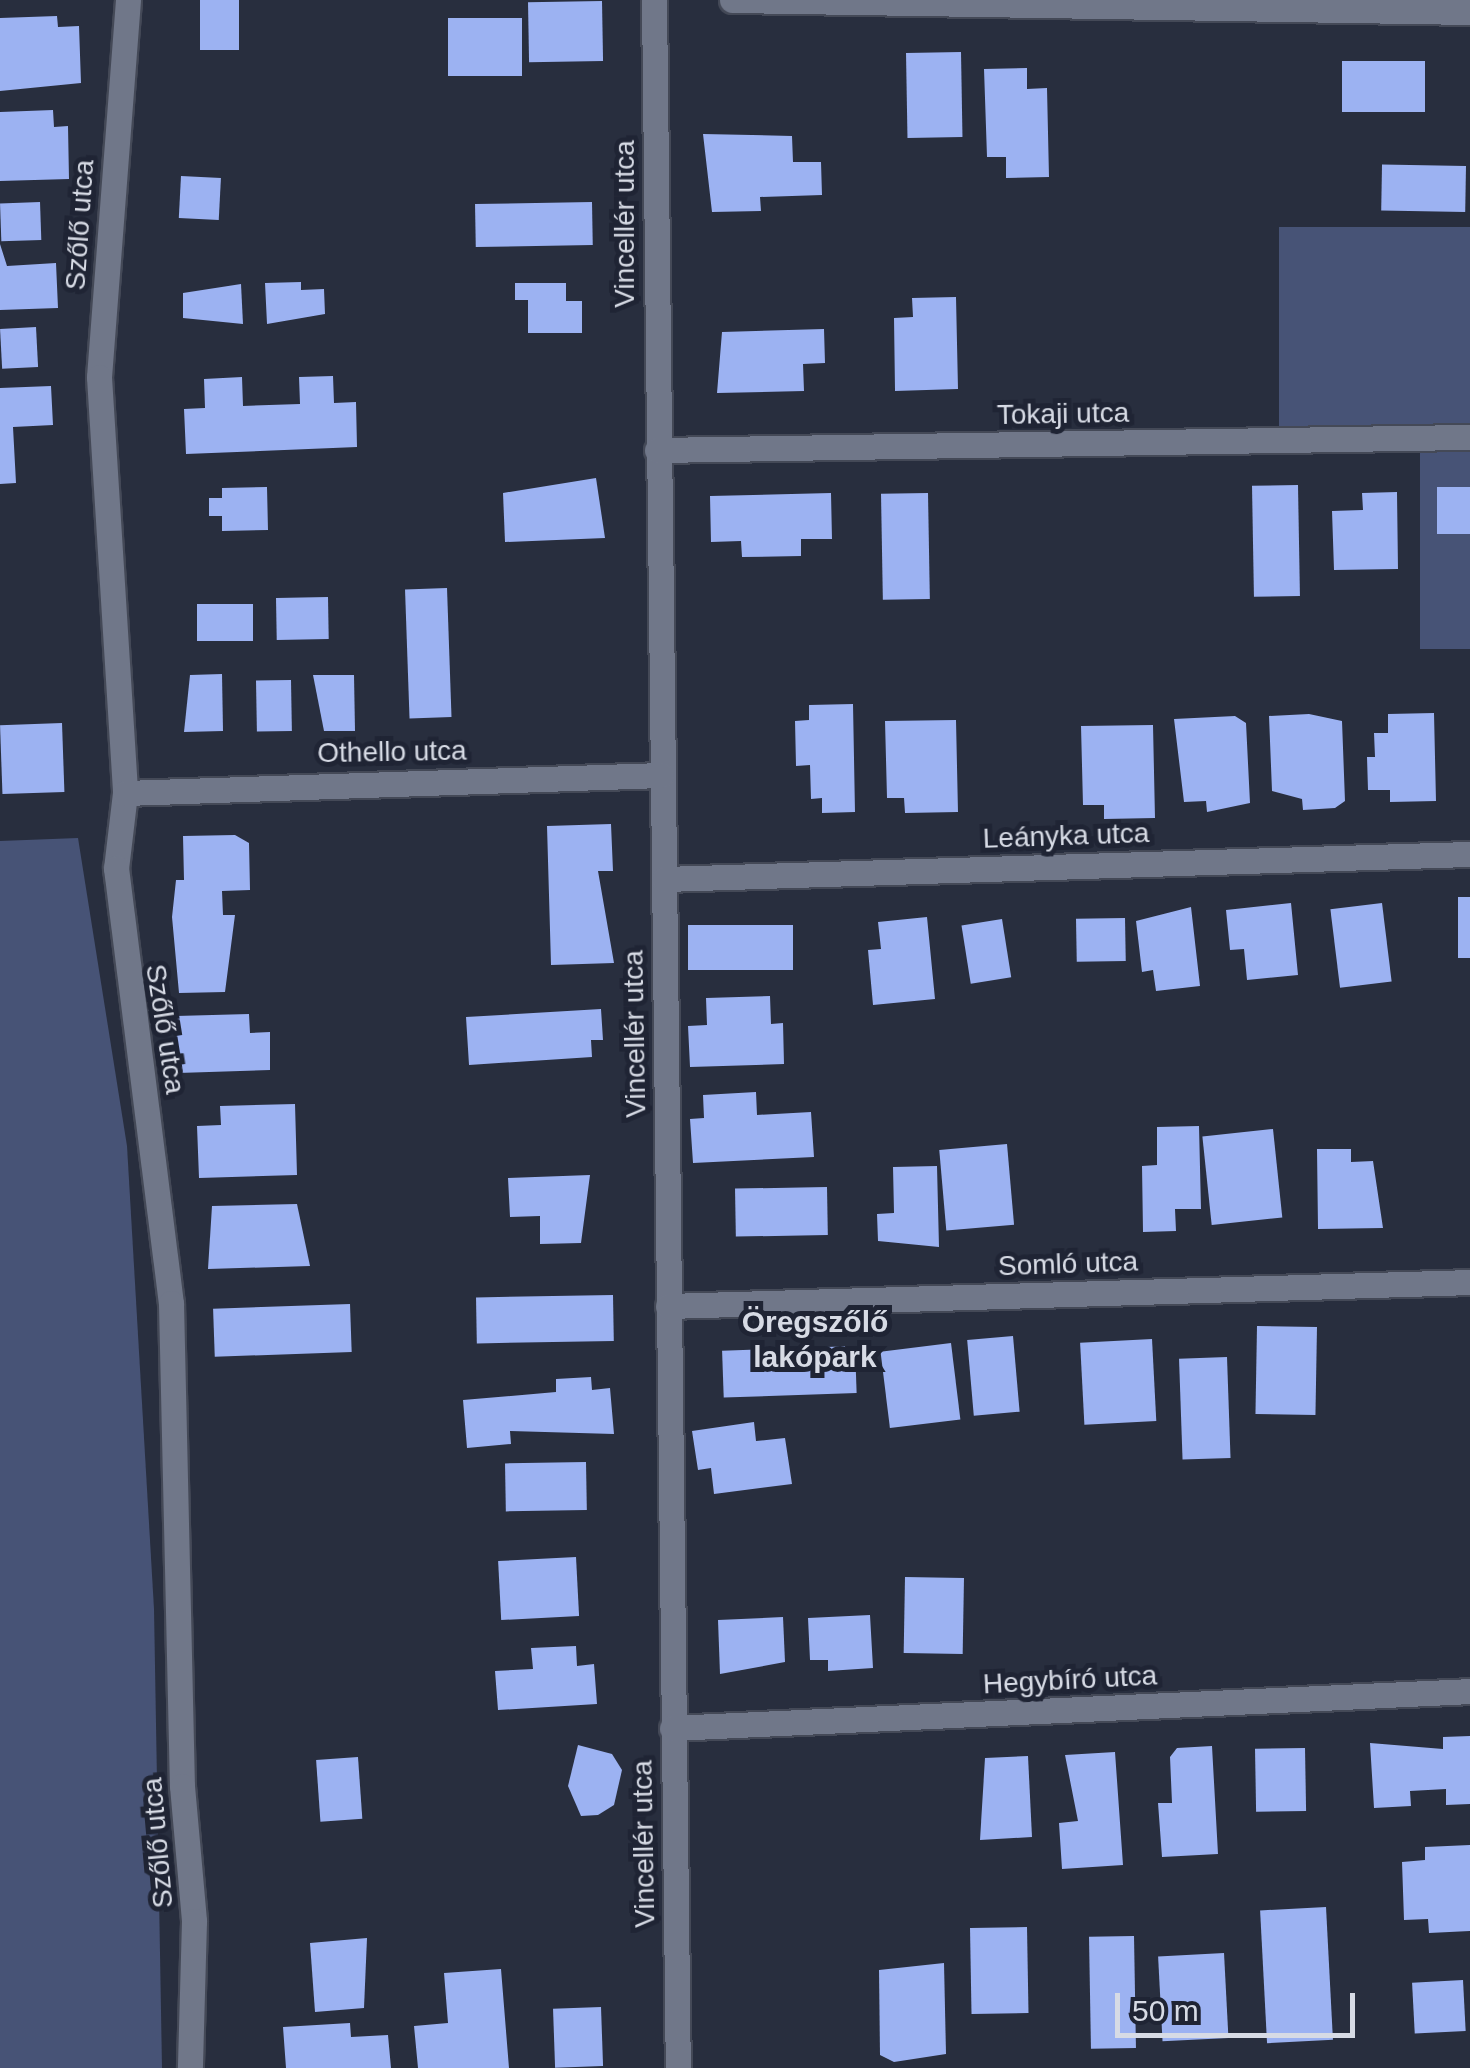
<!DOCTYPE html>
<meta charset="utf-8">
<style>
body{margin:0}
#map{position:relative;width:1470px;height:2068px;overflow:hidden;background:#282e3e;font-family:Helvetica,sans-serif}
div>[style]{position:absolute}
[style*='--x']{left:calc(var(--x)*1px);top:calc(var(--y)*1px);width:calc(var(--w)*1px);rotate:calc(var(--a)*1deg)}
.green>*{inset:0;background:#475376;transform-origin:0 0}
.building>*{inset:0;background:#9cb2f2;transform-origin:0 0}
.roads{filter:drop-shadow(2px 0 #444957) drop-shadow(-2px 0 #444957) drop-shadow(0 2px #444957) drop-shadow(0 -2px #444957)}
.street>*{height:25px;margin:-12.5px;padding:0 12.5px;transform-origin:12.5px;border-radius:12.5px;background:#707789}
span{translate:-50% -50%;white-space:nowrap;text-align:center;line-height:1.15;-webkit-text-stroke:10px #1f2434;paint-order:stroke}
.street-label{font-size:28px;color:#d7dbe5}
.neighbourhood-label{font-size:30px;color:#d7dbe5;font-weight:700}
.scale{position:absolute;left:1115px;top:1993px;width:240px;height:45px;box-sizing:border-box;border:5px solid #d7dbe5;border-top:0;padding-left:12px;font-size:30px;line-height:35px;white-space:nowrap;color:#d7dbe5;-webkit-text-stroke:8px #1f2434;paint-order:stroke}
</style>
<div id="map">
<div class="green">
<div style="left:1470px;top:227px;width:201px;height:191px;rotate:90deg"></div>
<div style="left:1470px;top:452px;width:197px;height:50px;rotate:90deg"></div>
<div style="clip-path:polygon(78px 838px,127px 1146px,154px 1609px,162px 2068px,0 2068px,0 841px)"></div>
</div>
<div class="building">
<div style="left:200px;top:0;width:39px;height:50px"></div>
<div style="left:602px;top:1px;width:60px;height:74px;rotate:89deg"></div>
<div style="clip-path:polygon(57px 16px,58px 27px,79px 26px,81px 83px,0 91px,0 18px)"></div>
<div style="left:522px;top:18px;width:58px;height:74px;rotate:90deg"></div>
<div style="left:961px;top:52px;width:85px;height:55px;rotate:89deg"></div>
<div style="left:1425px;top:61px;width:51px;height:83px;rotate:90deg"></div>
<div style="clip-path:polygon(1027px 68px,1027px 89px,1047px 88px,1049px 177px,1006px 178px,1006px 157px,987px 157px,984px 69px)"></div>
<div style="clip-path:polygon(53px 110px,54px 127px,68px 126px,69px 179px,0 181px,0 112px)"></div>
<div style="clip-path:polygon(703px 134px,792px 136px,793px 162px,821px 162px,822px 195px,760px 197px,761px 211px,712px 212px)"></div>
<div style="left:1466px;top:166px;width:46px;height:84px;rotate:91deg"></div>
<div style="left:181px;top:176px;width:40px;height:42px;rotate:3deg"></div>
<div style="left:40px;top:202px;width:38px;height:40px;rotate:88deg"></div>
<div style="left:592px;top:202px;width:43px;height:117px;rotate:89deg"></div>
<div style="clip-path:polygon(0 244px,7px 266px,56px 263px,58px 308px,0 310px)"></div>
<div style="clip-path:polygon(301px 282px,301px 290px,324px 289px,325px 314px,267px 324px,265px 283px)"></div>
<div style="clip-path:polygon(515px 283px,566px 283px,566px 301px,582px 301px,582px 333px,528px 333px,528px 300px,515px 300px)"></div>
<div style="clip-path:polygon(241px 284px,243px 324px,183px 318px,183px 293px)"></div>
<div style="clip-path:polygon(956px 297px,958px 389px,895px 391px,894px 318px,913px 317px,912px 298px)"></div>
<div style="left:36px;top:327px;width:40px;height:36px;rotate:87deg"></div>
<div style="clip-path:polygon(824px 329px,825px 363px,803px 364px,804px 391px,717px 393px,722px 332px)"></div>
<div style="clip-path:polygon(333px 376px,334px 403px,356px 402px,357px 447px,186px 454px,184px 409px,205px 408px,204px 379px,242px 377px,243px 406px,300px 404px,299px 377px)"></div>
<div style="clip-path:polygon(51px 386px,53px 425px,13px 427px,16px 483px,0 484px,0 388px)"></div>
<div style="clip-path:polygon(596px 478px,605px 538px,505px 542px,503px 493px)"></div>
<div style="left:1298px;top:485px;width:111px;height:46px;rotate:89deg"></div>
<div style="clip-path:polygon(267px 487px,268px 530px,222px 531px,222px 516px,209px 516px,209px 498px,222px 498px,222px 488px)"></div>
<div style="left:1437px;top:487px;width:33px;height:47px"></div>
<div style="clip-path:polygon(1397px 492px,1398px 569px,1334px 570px,1332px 511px,1363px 510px,1362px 493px)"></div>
<div style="clip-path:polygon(831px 493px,832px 539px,801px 539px,801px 556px,742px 557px,741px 541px,711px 542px,710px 496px)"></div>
<div style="left:928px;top:493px;width:106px;height:47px;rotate:89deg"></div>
<div style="left:447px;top:588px;width:129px;height:42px;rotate:88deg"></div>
<div style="left:328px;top:597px;width:42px;height:52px;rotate:89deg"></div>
<div style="left:253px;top:604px;width:37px;height:56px;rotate:90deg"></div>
<div style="clip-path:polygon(222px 674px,223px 731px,184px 732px,190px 675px)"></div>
<div style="clip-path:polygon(313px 675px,354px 675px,355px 731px,324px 731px)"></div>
<div style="left:291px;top:680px;width:51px;height:35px;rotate:89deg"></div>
<div style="clip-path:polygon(853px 704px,855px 812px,822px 813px,822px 798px,811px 799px,810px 765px,796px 766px,795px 721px,809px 720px,809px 705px)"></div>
<div style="clip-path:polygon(1434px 713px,1436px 801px,1390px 802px,1390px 790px,1368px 790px,1367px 757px,1375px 757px,1374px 733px,1388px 733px,1388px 714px)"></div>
<div style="clip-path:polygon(1309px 714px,1342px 721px,1345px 801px,1335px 808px,1303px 810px,1302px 799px,1272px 791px,1269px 716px)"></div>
<div style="clip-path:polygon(1235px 716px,1246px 723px,1250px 803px,1207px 812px,1206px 801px,1184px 802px,1174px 719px)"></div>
<div style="clip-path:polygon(956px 720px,958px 812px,905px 813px,904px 798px,887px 798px,885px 721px)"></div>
<div style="left:62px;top:723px;width:69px;height:62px;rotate:88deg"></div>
<div style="clip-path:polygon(1153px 725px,1155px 818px,1104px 819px,1104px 805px,1083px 805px,1081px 726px)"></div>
<div style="clip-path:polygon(611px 824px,613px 871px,598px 871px,614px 963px,551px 965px,547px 826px)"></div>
<div style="clip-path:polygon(235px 835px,249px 843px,250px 890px,222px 891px,223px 915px,235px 915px,225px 992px,179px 993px,172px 917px,176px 880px,184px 880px,183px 836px)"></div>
<div style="left:1458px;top:897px;width:12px;height:61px"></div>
<div style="clip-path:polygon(1291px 903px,1298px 975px,1247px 980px,1244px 949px,1230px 950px,1226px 910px)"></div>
<div style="left:1382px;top:903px;width:79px;height:52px;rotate:83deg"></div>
<div style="clip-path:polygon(1191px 907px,1200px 986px,1156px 991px,1153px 970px,1142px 972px,1136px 921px)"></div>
<div style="clip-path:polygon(927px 917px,935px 999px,873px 1005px,868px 950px,881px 949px,878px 922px)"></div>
<div style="left:1125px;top:918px;width:43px;height:49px;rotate:89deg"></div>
<div style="left:1002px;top:919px;width:59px;height:41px;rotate:81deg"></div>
<div style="left:688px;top:925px;width:105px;height:45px"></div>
<div style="clip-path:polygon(770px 996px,771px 1024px,783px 1023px,784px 1064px,690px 1067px,688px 1026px,707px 1025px,706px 998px)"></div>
<div style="clip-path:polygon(601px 1009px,603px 1040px,591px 1040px,592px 1057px,469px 1065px,466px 1017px)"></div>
<div style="clip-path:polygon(249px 1014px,250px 1033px,270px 1032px,270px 1070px,178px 1073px,176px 1016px)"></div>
<div style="clip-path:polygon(756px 1092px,757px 1115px,811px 1112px,814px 1157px,693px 1163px,690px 1119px,704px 1118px,703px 1095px)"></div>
<div style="clip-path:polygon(295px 1104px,297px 1175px,199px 1178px,197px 1126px,221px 1125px,220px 1106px)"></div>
<div style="clip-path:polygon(1199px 1126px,1201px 1209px,1175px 1209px,1176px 1231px,1143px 1232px,1142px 1166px,1157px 1165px,1157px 1127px)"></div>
<div style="left:1273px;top:1129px;width:89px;height:71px;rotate:84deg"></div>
<div style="left:1007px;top:1144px;width:81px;height:68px;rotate:85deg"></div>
<div style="clip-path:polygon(1317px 1149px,1351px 1149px,1351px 1162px,1373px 1161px,1383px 1228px,1318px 1229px)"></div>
<div style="clip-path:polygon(937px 1166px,939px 1247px,878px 1241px,877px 1214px,894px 1213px,893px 1167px)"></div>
<div style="clip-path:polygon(590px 1175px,581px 1243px,540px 1244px,540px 1216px,510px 1217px,508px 1178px)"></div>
<div style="left:827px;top:1187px;width:48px;height:92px;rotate:89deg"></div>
<div style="clip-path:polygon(297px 1204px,310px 1266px,208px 1269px,212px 1206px)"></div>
<div style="left:613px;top:1295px;width:46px;height:137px;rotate:89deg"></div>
<div style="left:350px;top:1304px;width:48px;height:137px;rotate:88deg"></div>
<div style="left:1257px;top:1326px;width:60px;height:88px;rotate:1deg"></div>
<div style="left:1013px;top:1336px;width:76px;height:46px;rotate:85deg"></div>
<div style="left:1152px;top:1339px;width:82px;height:72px;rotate:87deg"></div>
<div style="left:951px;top:1343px;width:77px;height:71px;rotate:83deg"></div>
<div style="left:855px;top:1346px;width:47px;height:133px;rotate:88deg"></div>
<div style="left:1227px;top:1357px;width:101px;height:48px;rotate:88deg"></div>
<div style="clip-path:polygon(591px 1377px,592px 1390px,610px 1388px,614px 1434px,510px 1431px,511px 1444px,467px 1448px,463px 1400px,556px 1392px,556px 1379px)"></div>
<div style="clip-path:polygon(754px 1422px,756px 1441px,785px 1438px,792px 1484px,714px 1494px,711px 1468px,698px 1470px,692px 1431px)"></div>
<div style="left:586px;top:1462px;width:48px;height:81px;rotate:89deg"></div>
<div style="left:576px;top:1557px;width:59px;height:78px;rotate:87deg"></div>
<div style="left:905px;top:1577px;width:59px;height:76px;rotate:1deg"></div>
<div style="clip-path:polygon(870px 1615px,873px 1668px,828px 1671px,828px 1660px,810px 1660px,808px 1618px)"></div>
<div style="clip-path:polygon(783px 1617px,785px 1662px,720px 1674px,718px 1620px)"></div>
<div style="clip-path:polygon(576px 1646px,577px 1666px,594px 1664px,597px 1704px,498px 1710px,495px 1671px,533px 1669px,531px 1648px)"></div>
<div style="clip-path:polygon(1470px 1736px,1470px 1804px,1446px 1805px,1446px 1789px,1410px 1791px,1411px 1806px,1374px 1808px,1370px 1743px,1443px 1749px,1443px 1737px)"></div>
<div style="clip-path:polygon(578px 1745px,612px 1754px,622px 1770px,614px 1805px,598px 1815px,581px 1816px,568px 1786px)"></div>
<div style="clip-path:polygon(1212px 1746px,1218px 1854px,1162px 1857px,1158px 1803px,1172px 1803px,1170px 1757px,1177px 1748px)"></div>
<div style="left:1305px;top:1748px;width:63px;height:50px;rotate:89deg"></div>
<div style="clip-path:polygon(1115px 1752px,1123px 1865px,1062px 1869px,1059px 1823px,1078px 1821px,1065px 1755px)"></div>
<div style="clip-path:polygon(1028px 1756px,1032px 1837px,980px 1840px,985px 1758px)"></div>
<div style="left:358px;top:1757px;width:62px;height:42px;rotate:86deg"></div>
<div style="clip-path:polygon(1470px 1845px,1470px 1931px,1429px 1933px,1428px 1919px,1404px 1920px,1402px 1862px,1425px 1860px,1425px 1847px)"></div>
<div style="left:1326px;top:1907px;width:133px;height:66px;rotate:87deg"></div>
<div style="left:1027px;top:1927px;width:86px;height:57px;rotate:89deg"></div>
<div style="left:1134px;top:1936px;width:112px;height:45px;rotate:89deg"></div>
<div style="clip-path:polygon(367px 1938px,364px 2008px,315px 2012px,310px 1943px)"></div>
<div style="left:1224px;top:1953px;width:85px;height:66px;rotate:87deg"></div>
<div style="clip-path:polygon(944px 1963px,946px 2054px,894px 2062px,880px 2055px,879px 1970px)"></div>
<div style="clip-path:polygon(501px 1969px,509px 2068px,418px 2068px,414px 2026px,448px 2023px,444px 1973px)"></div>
<div style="left:1463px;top:1980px;width:51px;height:51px;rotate:87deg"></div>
<div style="left:601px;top:2007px;width:59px;height:48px;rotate:88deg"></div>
<div style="clip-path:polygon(350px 2023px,351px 2037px,388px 2035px,391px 2068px,286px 2068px,283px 2027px)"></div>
</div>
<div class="roads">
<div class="street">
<div style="--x:128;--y:0;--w:378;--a:94.4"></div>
<div style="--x:99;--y:377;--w:417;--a:86.4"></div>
<div style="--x:125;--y:793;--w:76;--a:96.8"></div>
<div style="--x:116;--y:868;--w:438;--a:82.8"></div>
<div style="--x:171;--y:1303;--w:483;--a:88.7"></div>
<div style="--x:182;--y:1786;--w:136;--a:84.9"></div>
<div style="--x:194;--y:1921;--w:147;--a:91.6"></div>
<div style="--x:654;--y:0;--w:2068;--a:89.34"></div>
<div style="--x:732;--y:0;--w:738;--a:0.93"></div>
<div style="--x:657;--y:450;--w:813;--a:-0.92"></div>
<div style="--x:125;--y:793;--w:536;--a:-1.92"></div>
<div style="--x:664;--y:879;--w:806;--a:-1.78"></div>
<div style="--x:668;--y:1306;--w:802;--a:-1.71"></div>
<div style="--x:672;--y:1728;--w:799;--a:-2.65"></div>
</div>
</div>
<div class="street-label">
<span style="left:625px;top:224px;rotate:-90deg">Vincellér utca</span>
<span style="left:80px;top:225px;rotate:-86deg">Szőlő utca</span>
<span style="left:1063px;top:414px;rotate:-1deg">Tokaji utca</span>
<span style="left:392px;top:752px;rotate:-1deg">Othello utca</span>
<span style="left:1066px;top:836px;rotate:-2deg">Leányka utca</span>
<span style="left:165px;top:1029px;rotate:81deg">Szőlő utca</span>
<span style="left:635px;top:1034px;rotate:-91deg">Vincellér utca</span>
<span style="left:1068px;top:1264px;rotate:-2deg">Somló utca</span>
<span style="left:1070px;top:1680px;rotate:-3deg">Hegybíró utca</span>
<span style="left:158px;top:1843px;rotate:-95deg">Szőlő utca</span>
<span style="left:644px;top:1844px;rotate:-91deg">Vincellér utca</span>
</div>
<div class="neighbourhood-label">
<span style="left:815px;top:1339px">Öregszőlő<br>lakópark</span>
</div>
<div class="scale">50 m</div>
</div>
